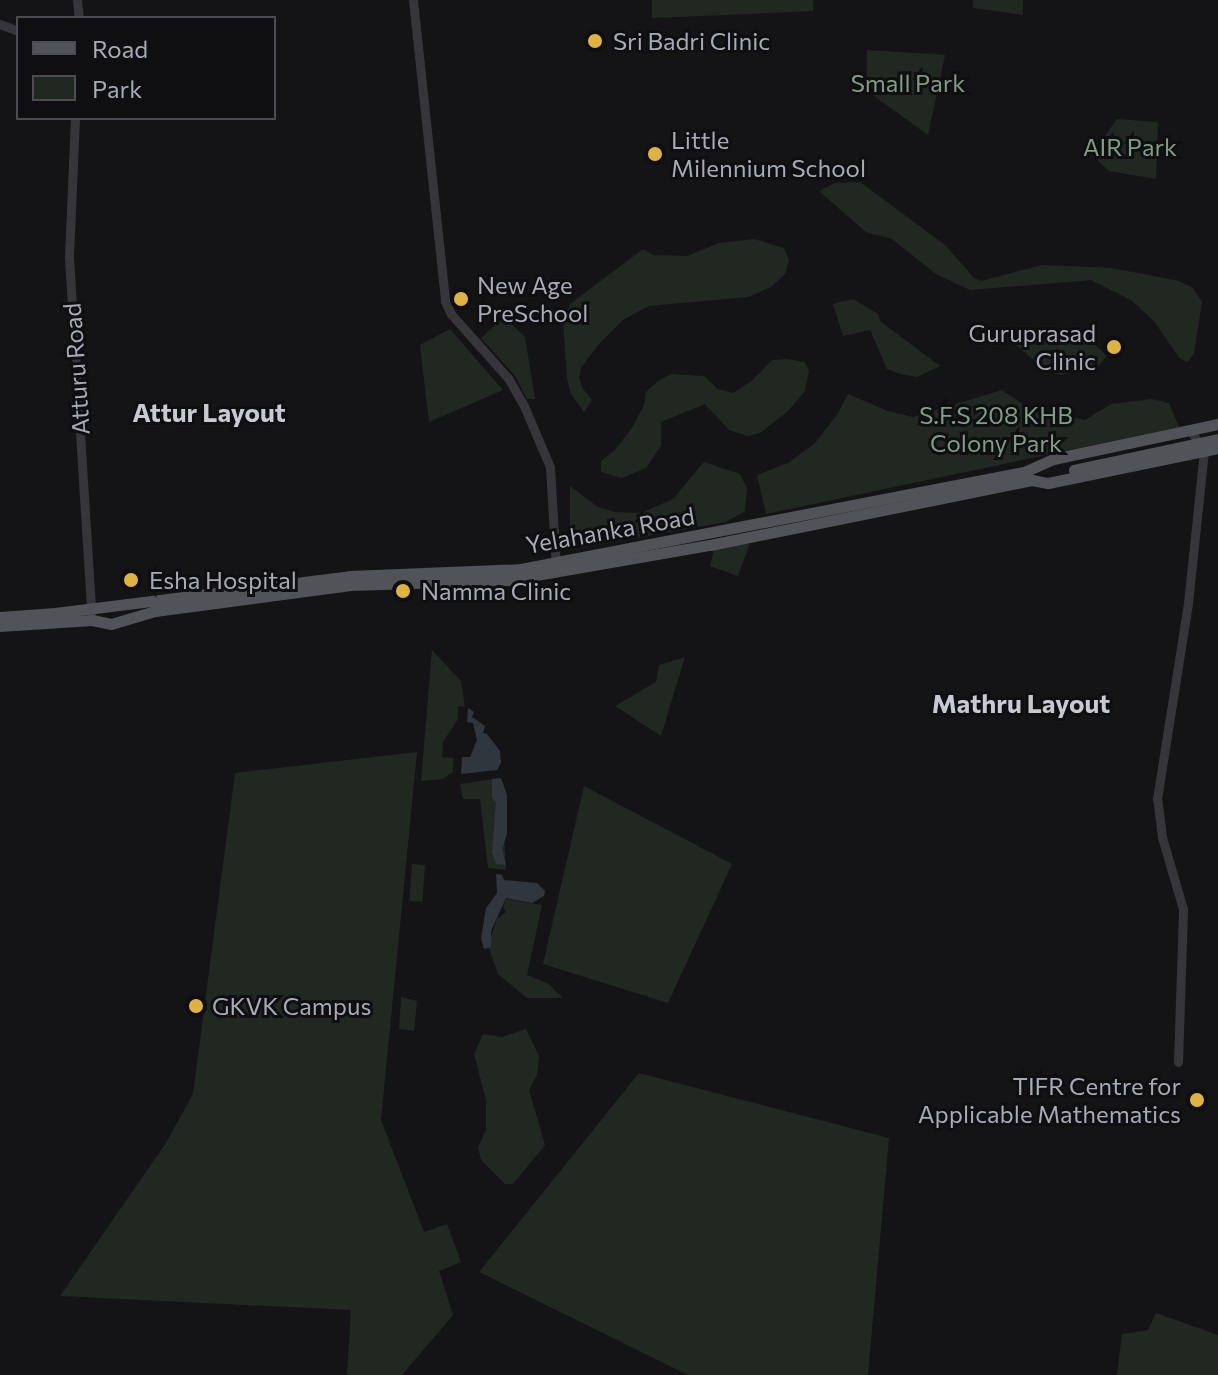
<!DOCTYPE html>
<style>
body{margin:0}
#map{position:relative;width:1218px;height:1375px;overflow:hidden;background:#141416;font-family:Commissioner,sans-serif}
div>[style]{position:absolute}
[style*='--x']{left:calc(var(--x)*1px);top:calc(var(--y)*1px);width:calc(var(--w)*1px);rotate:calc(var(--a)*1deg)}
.green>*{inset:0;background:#212822;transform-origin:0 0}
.water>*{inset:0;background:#2f363d}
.minor>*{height:9px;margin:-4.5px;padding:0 4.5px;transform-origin:4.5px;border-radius:4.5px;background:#36363a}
.major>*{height:11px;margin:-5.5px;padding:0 5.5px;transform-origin:5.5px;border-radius:5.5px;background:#525359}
.dots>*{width:22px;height:22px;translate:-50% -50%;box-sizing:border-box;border:4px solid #0f0f11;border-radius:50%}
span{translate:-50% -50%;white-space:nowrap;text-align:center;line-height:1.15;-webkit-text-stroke:6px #0f0f11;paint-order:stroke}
.poi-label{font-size:24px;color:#a8abb5}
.left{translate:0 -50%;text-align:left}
.right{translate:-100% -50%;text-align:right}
.park-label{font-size:24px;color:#809e84}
.street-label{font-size:24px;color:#a8abb5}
.neighbourhood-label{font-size:26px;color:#c8cad1;font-weight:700}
.legend{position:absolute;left:16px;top:16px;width:260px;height:104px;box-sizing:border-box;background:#0f0f11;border:2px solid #4c4d53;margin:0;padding:10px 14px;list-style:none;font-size:24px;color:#a8abb5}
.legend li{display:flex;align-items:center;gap:16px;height:40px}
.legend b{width:40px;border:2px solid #4c4d53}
</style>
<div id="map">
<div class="green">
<div style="clip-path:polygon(652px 0,813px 0,813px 11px,652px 18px)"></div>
<div style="clip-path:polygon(973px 0,1023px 0,1023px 15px,973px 8px)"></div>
<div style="clip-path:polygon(867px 50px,945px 55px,928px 135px,867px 91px)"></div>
<div style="clip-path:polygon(1117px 119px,1158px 122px,1156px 179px,1109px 171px,1098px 161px,1100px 143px)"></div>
<div style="clip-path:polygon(860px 182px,945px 245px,974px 278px,981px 281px,1042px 265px,1112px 268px,1179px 281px,1193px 288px,1202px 302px,1194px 353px,1188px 362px,1180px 359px,1154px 321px,1131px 300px,1091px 280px,970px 290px,936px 274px,892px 239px,866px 232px,819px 191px,835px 183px)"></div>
<div style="clip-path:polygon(754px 239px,784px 248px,789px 261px,785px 274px,771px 287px,748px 297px,649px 306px,624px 319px,598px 345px,581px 368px,579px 378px,583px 389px,592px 400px,584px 412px,571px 394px,567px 379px,563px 321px,570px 304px,643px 249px,653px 255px,687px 256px,719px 243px)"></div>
<div style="clip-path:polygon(853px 299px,878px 314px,880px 321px,940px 366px,917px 377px,900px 374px,887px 369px,870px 330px,843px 336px,833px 304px)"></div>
<div style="clip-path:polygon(504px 317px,525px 337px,535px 399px,527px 399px,515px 376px,481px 338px)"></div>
<div style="clip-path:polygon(450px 329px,503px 390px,429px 422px,420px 345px)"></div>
<div style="clip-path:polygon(1068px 336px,1092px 342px,1107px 356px,1099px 365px,1061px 375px,1046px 371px,1007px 337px,1047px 339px)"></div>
<div style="clip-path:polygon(788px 359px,804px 362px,809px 370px,805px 391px,788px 411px,760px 433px,748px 436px,729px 430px,705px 404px,661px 422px,661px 446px,646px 468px,622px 478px,601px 472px,601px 461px,615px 450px,632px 428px,644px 405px,646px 392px,658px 381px,671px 374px,704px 376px,718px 389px,733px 393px,753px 380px,772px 360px)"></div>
<div style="clip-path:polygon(1002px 390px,1030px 409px,1085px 420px,1111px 404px,1152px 399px,1169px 403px,1179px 427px,766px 514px,757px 475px,788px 463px,815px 443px,837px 415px,848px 394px,888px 411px,913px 417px)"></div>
<div style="clip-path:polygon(704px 462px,740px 474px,747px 488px,745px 511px,726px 522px,570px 550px,570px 486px,598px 507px,615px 512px,641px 513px,673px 499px)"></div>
<div style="clip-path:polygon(751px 540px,738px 576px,710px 566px,714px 549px)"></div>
<div style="clip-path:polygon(432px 650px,461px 681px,465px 707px,458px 706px,458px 719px,443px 742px,442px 757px,453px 758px,453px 772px,443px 779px,421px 781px)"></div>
<div style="clip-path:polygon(685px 657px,661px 736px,615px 706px,656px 682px,659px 665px)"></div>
<div style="clip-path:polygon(417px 752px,381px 1120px,424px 1232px,447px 1224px,461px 1262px,439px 1271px,453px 1315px,402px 1375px,347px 1375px,351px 1310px,60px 1296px,166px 1143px,193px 1094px,235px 773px)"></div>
<div style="clip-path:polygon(500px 778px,506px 870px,488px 868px,480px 799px,463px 799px,460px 784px)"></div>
<div style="clip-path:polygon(584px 786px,732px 864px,668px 1003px,543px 964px)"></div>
<div style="left:412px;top:864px;width:13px;height:37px;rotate:4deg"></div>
<div style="clip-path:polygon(506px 899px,542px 905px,527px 975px,549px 984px,563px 998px,527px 998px,498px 974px,488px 945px,497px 919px,506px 912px,503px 907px)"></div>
<div style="clip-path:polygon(401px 997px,417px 1001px,414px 1031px,399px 1029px)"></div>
<div style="clip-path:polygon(526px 1029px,539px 1056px,537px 1075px,529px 1090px,545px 1145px,513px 1184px,505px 1184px,481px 1160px,478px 1147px,486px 1130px,486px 1100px,474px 1054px,483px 1034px,502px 1037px)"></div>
<div style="clip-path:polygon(639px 1073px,889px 1138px,868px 1375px,688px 1375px,479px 1272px)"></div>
<div style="clip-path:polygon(1156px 1313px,1218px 1335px,1218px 1375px,1117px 1375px,1122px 1334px,1148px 1330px)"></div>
</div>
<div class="water">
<div style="clip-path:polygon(468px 708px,474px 712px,472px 717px,485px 726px,483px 733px,487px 734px,500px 751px,501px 763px,497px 770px,461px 774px,462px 757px,470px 757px,477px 740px,473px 723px,467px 722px)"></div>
<div style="clip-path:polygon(501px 778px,507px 795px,507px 834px,502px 849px,506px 865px,496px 864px,492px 852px,496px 802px,492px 798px,492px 779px)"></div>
<div style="clip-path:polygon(496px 874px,502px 875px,504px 880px,537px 883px,545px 891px,544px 896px,532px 903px,506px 898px,491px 931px,491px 947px,484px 949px,481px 939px,486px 908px,497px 893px)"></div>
</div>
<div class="minor">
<div style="--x:77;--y:0;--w:18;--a:84"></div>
<div style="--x:413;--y:0;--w:303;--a:83.9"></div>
<div style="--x:445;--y:301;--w:14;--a:65"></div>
<div style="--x:451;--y:314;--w:86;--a:48.3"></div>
<div style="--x:508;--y:378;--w:32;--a:60"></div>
<div style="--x:524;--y:406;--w:66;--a:66.9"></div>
<div style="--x:550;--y:467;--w:102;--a:86.6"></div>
<div style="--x:0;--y:24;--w:19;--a:21"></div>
<div style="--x:75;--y:118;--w:140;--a:92.5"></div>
<div style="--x:69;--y:258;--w:355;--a:86.4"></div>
<div style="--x:1178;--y:1062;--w:153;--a:-88.1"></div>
<div style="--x:1183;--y:909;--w:75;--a:-106.3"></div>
<div style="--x:1162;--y:837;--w:38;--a:-97"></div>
<div style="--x:1157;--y:799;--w:198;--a:-81"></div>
<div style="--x:1188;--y:603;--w:152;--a:-84"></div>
<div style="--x:1204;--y:452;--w:25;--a:-122"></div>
</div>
<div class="major">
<div style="--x:1074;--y:470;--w:147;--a:-12.1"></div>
<div style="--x:0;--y:617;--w:55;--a:-4.2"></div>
<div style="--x:55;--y:613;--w:297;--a:-7.1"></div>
<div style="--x:350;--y:576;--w:171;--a:-2.3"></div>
<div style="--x:521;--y:569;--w:512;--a:-10.92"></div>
<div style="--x:1024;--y:472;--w:32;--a:-24"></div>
<div style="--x:1053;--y:459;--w:169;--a:-12"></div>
<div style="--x:0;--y:626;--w:92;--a:-3.7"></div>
<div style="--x:92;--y:620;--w:19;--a:12"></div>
<div style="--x:111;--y:624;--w:46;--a:-16.5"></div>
<div style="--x:155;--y:611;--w:197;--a:-7.6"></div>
<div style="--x:350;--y:585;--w:157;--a:-1.8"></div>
<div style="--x:507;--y:580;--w:206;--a:-9.8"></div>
<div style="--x:710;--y:545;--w:328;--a:-11.4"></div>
<div style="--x:1032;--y:480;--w:16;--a:11"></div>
<div style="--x:1048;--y:483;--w:174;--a:-11.6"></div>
</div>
<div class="dots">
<div style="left:595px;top:41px;background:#dfb343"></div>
<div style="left:655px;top:154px;background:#dfb343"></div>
<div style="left:461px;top:299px;background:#dfb343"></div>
<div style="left:1114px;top:347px;background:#dfb343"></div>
<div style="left:131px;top:580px;background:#dfb343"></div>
<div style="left:403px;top:591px;background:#dfb343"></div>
<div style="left:196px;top:1006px;background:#dfb343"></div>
<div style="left:1197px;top:1100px;background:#dfb343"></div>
</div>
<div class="poi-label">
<span class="left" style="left:613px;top:41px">Sri Badri Clinic</span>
<span class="left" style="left:671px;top:154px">Little<br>Milennium School</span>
<span class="left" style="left:477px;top:299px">New Age<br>PreSchool</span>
<span class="right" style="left:1096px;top:347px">Guruprasad<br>Clinic</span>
<span class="left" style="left:149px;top:580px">Esha Hospital</span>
<span class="left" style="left:421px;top:591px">Namma Clinic</span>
<span class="left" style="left:212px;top:1006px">GKVK Campus</span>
<span class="right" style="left:1181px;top:1100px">TIFR Centre for<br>Applicable Mathematics</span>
</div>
<div class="park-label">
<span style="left:908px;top:83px">Small Park</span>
<span style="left:1130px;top:147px">AIR Park</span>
<span style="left:996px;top:429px">S.F.S 208 KHB<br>Colony Park</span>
</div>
<div class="street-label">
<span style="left:76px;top:369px;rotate:-94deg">Atturu Road</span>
<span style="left:610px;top:530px;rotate:-10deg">Yelahanka Road</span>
</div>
<div class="neighbourhood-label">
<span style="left:209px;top:412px">Attur Layout</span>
<span style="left:1021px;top:703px">Mathru Layout</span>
</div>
<ul class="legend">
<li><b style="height:10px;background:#525359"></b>Road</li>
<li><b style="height:22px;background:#212822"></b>Park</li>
</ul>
</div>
